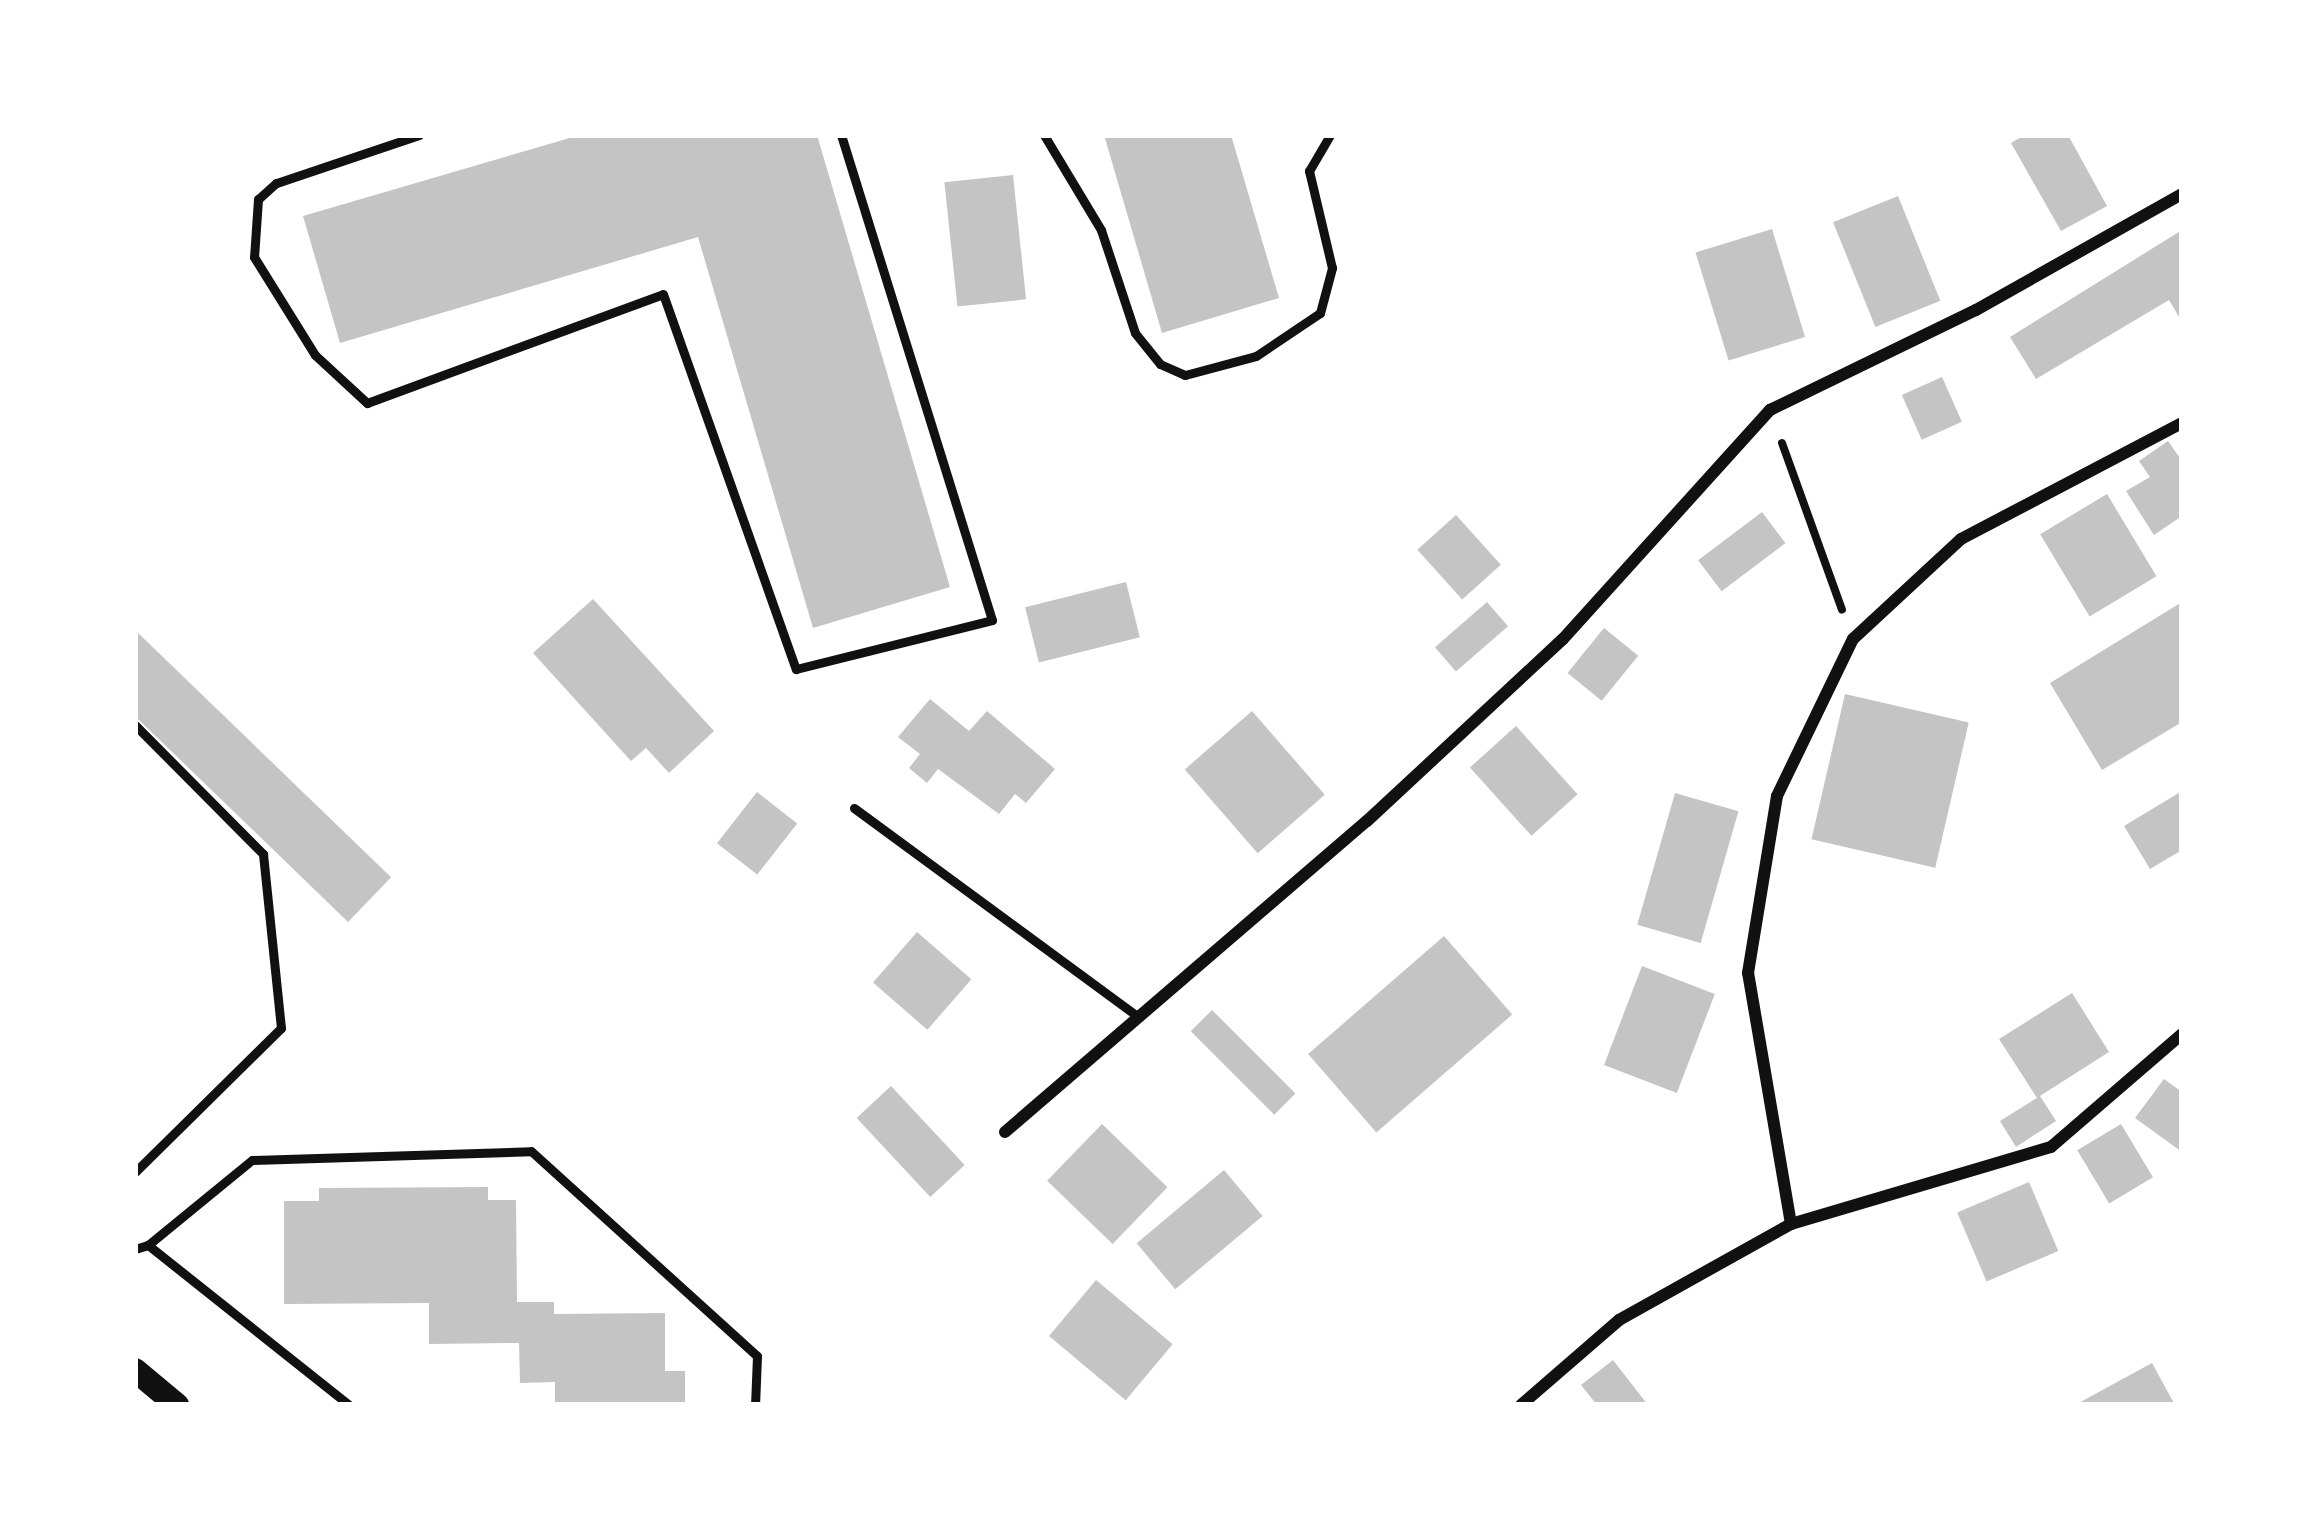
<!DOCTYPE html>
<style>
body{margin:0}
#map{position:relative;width:2317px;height:1540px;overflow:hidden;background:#fff;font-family:"PT Sans Narrow",sans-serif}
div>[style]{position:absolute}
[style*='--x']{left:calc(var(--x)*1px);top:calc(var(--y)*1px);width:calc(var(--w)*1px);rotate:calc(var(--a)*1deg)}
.building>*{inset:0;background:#c4c4c4;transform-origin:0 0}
.path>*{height:8px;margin:-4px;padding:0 4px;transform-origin:4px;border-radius:4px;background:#111}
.service>*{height:9px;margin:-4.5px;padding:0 4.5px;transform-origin:4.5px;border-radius:4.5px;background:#111}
.minor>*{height:12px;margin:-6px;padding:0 6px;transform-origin:6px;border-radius:6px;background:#111}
.secondary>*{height:24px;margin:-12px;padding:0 12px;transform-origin:12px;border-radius:12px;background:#111}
span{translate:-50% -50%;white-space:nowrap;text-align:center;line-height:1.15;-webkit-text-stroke:12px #fff;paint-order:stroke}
.frame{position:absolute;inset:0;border:138px solid #fff;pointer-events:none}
</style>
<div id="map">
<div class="building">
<div style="clip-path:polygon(580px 135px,817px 135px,950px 587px,813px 628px,698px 237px,340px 343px,303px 216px)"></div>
<div style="clip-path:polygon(1104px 135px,1231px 135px,1279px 298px,1162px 333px)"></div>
<div style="clip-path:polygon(2025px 135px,2068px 135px,2107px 206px,2061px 231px,2011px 143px)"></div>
<div style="left:1013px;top:175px;width:125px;height:69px;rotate:84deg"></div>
<div style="left:1898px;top:196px;width:113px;height:70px;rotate:68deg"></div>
<div style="left:1772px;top:229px;width:113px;height:80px;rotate:73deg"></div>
<div style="clip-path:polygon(2182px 230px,2182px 322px,2169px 300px,2036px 379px,2010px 337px)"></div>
<div style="left:1942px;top:377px;width:49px;height:44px;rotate:66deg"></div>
<div style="clip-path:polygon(2168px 441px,2182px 461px,2182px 516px,2154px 535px,2126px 491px,2150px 477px,2139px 461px)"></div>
<div style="left:2107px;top:494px;width:96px;height:78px;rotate:59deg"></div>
<div style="left:1762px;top:512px;width:39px;height:80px;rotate:53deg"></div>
<div style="left:1456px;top:515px;width:67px;height:52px;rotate:48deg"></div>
<div style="left:1126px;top:582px;width:57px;height:104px;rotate:76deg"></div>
<div style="clip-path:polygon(593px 599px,714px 731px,669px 773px,646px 748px,631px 761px,533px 653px)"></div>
<div style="left:1487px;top:602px;width:32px;height:69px;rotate:49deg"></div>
<div style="clip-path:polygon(2182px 602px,2182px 722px,2102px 770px,2050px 683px)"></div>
<div style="left:1604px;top:628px;width:44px;height:58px;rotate:39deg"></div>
<div style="left:135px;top:630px;width:356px;height:62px;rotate:44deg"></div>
<div style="left:1845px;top:694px;width:127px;height:149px;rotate:13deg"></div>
<div style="clip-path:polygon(930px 699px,969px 731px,987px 711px,1055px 769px,1026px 803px,1015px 794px,999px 814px,938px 769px,927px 783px,909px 768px,920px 754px,898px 737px)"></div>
<div style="left:1252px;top:711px;width:111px;height:89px;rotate:49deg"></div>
<div style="left:1516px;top:726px;width:92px;height:62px;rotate:48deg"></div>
<div style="clip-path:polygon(2182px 791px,2182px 850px,2150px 869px,2124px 826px)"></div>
<div style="left:757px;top:792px;width:51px;height:65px;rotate:38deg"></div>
<div style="left:1675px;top:793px;width:66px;height:137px;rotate:16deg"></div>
<div style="left:917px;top:932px;width:72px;height:67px;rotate:41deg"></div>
<div style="left:1444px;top:936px;width:104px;height:180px;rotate:49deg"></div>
<div style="left:1642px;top:966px;width:78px;height:106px;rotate:21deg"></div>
<div style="clip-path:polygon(2072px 993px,2109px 1052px,2040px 1096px,2056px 1121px,2016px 1147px,2000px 1121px,2037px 1098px,1999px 1039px)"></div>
<div style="left:1212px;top:1010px;width:118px;height:30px;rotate:45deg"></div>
<div style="clip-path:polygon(2164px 1079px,2182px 1092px,2182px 1152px,2135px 1118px)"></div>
<div style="left:891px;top:1086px;width:108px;height:47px;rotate:47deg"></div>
<div style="left:1102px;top:1124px;width:91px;height:79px;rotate:44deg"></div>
<div style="left:2121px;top:1124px;width:62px;height:51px;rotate:59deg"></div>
<div style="left:1224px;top:1170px;width:60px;height:114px;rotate:50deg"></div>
<div style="left:2029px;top:1182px;width:75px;height:78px;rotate:67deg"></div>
<div style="clip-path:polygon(488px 1187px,488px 1200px,516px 1200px,517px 1302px,554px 1302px,554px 1314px,665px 1313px,665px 1371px,685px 1371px,685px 1405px,555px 1405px,555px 1382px,520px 1383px,519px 1343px,429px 1344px,429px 1303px,284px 1304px,284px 1201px,319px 1201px,319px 1188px)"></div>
<div style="left:1096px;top:1280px;width:100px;height:73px;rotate:40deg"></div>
<div style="clip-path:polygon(1613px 1360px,1648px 1405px,1597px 1405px,1581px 1385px)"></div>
<div style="clip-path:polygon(2152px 1363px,2175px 1405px,2075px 1405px)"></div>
</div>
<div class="path">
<div style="--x:1782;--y:443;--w:177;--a:70.2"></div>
</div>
<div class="service">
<div style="--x:419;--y:135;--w:151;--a:161.4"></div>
<div style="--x:276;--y:183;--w:24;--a:138"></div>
<div style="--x:258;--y:199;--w:58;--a:93.9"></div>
<div style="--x:254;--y:257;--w:115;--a:58.1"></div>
<div style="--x:315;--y:355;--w:71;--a:42.7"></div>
<div style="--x:367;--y:403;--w:315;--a:-20.2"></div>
<div style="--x:663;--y:294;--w:398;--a:70.5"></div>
<div style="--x:796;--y:669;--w:202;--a:-14"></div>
<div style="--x:992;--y:620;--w:508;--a:-107.29"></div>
<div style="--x:1044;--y:135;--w:111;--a:59"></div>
<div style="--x:1101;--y:230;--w:108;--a:71.7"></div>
<div style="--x:1135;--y:333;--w:40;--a:51"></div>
<div style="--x:1160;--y:364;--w:27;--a:24"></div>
<div style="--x:1185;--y:375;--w:73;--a:-15"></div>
<div style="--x:1256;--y:356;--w:77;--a:-33.9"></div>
<div style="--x:1320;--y:313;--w:47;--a:-75.1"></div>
<div style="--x:1332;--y:268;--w:100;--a:-103.3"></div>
<div style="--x:1309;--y:171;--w:42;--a:-59.7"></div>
<div style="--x:135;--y:725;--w:182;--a:45.2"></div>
<div style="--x:263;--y:854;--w:175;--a:84.1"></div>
<div style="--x:281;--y:1028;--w:205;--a:135.4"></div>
<div style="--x:854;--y:808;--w:351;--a:36.3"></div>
<div style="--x:148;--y:1245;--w:257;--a:38.5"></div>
<div style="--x:135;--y:1249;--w:14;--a:-17"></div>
<div style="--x:148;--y:1245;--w:134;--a:-39.3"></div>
<div style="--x:252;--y:1160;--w:279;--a:-1.8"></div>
<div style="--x:531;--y:1151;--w:305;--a:42.2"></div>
<div style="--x:757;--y:1356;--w:49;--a:92.3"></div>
</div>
<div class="minor">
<div style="--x:1005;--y:1132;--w:477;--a:-40.7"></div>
<div style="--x:1367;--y:821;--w:267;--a:-42.9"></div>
<div style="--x:1563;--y:639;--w:309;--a:-47.9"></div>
<div style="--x:1770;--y:410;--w:229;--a:-25.9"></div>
<div style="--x:1976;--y:310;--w:236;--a:-29.4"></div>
<div style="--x:1791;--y:1224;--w:255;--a:-99.7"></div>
<div style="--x:1748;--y:973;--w:179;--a:-80.7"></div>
<div style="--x:1777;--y:796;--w:174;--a:-64.2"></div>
<div style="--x:1853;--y:639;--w:147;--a:-42.8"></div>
<div style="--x:1961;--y:539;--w:250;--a:-27.7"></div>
<div style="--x:1521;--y:1405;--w:130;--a:-40.9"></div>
<div style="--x:1619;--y:1320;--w:197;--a:-29.2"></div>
<div style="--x:1791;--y:1224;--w:271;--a:-16.5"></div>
<div style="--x:2051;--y:1147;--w:173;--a:-40.8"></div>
</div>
<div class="secondary">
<div style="--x:135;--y:1370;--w:55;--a:39.8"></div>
</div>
<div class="frame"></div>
</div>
